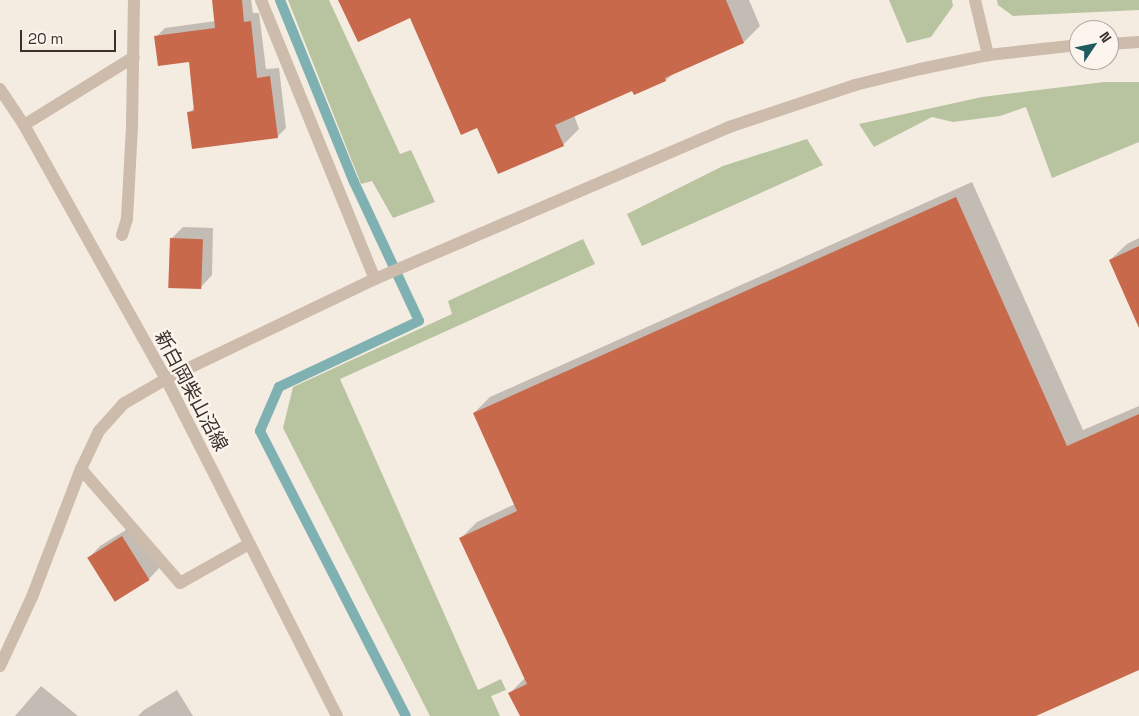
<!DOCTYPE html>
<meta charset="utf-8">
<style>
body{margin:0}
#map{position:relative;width:1139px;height:716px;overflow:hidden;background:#f4ebe1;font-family:"Space Grotesk","Noto Sans JP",sans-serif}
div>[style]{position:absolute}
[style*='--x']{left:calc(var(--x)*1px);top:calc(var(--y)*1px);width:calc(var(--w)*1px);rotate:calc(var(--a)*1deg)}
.green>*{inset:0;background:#b8c4a0}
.shadow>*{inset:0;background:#0003}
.stream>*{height:10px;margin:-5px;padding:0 5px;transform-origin:5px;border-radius:5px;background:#7fb0b2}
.building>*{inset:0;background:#c8694b;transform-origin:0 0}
.minor>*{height:12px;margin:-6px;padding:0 6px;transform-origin:6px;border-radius:6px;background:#cdbbac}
.tertiary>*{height:12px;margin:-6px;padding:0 6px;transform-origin:6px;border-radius:6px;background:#cdbbac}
span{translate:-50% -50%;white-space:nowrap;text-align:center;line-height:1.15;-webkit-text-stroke:4.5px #fbf5ee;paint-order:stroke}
.street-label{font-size:19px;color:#3b302b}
.north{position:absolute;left:1069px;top:20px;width:50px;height:50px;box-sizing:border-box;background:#fbf5ee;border:1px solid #aea6a0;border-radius:50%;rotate:56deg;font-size:14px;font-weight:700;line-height:20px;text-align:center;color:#3b302b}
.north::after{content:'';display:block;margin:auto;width:18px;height:22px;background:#1f5a5e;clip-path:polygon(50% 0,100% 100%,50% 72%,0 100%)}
.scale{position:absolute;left:20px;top:30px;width:96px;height:22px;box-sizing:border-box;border:2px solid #3b302b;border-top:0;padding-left:6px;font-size:15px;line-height:18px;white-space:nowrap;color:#3b302b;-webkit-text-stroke:4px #fbf5ee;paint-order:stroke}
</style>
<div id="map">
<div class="green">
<div style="clip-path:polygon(288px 0,329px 0,400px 154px,411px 150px,435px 202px,393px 218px,372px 181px,361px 184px)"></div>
<div style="clip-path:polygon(889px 0,952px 0,953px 6px,931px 37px,907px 43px)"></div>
<div style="clip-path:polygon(997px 0,1139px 0,1139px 10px,1013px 16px,998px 5px)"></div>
<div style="clip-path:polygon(1104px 82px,1139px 82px,1139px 142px,1052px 178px,1026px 107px,1000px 116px,953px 122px,932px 117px,874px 147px,859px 124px,982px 97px)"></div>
<div style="clip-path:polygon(807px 139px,823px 165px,642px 246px,627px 214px,723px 166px)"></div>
<div style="clip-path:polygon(583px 239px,595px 264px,340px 379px,478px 690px,501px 679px,506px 690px,491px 696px,500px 716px,430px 716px,283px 428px,293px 387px,452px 314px,448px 301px)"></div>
</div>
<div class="shadow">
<div style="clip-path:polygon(213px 0,251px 0,253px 13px,259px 13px,266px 69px,279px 68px,286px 128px,277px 137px,189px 113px,195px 107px,190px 60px,156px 37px,165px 28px,216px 21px)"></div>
<div style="clip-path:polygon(340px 0,749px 0,760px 26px,744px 42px,674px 73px,666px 80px,633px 90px,574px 115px,579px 129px,563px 145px,478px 126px,410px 16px)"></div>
<div style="clip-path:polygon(972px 182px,1083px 430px,1139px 406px,1139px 669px,1033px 716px,521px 716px,510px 693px,526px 677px,461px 538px,477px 522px,515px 504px,474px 413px,490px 397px)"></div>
<div style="clip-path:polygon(183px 227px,213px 228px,212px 275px,201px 287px,171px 239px)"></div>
<div style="clip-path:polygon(1139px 238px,1139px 325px,1110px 260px,1127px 244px)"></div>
<div style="clip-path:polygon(134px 525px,160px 567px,149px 579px,116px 599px,89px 558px,100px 546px)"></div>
<div style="clip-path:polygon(41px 686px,78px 716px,15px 716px)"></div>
<div style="clip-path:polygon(177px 690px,193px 716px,138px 716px,144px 710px)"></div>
</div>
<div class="stream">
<div style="--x:280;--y:0;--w:196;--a:67.9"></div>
<div style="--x:354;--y:182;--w:153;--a:64.9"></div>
<div style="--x:419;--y:321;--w:155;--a:154.8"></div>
<div style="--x:279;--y:387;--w:48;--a:113.4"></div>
<div style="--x:260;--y:431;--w:320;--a:62.9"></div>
</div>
<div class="building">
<div style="clip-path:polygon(212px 0,242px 0,244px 22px,251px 21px,257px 78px,270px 76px,278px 138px,192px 149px,187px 112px,194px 111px,189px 62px,158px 66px,154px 36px,215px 28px)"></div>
<div style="clip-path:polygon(338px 0,726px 0,744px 43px,665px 78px,666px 81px,634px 95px,632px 91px,555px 125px,564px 146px,498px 174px,477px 128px,461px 135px,410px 18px,358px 42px)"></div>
<div style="clip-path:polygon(956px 197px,1067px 446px,1139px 414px,1139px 670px,1036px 716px,520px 716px,508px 693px,527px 684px,459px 538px,517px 511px,473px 413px)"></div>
<div style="left:170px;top:238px;width:33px;height:50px;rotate:2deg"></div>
<div style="clip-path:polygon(1139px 246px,1139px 328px,1109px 260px)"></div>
<div style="left:122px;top:536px;width:52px;height:41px;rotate:58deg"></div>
</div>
<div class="minor">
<div style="--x:261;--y:0;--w:301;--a:67.8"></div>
<div style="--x:24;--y:125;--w:129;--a:-31.7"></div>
<div style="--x:122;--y:235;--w:17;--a:-73"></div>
<div style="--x:127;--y:219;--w:92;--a:-86.9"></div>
<div style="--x:132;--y:127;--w:127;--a:-89.1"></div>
<div style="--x:81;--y:469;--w:151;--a:49"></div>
<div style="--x:180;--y:583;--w:79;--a:-29.5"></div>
</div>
<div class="tertiary">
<div style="--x:975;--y:0;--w:57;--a:76.7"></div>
<div style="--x:1109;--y:44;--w:30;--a:-4"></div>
<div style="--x:0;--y:89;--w:43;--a:56.3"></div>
<div style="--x:24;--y:125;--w:291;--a:60.8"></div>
<div style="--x:166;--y:379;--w:378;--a:63.1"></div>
<div style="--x:0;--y:666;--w:76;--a:-65.1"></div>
<div style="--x:32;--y:597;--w:137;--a:-69.1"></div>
<div style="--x:81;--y:469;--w:42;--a:-64.7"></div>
<div style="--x:99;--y:431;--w:36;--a:-48"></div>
<div style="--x:123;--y:404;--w:50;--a:-30.2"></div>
<div style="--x:166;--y:379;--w:232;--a:-25.6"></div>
<div style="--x:375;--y:279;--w:385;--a:-23.2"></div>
<div style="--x:729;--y:127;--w:133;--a:-18.4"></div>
<div style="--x:855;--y:85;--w:67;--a:-13.8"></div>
<div style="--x:920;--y:69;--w:69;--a:-11.6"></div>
<div style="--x:988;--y:55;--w:92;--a:-6.3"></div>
</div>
<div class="street-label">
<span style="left:191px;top:391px;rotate:62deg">新白岡柴山沼線</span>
</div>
<div class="north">N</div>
<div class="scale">20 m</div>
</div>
